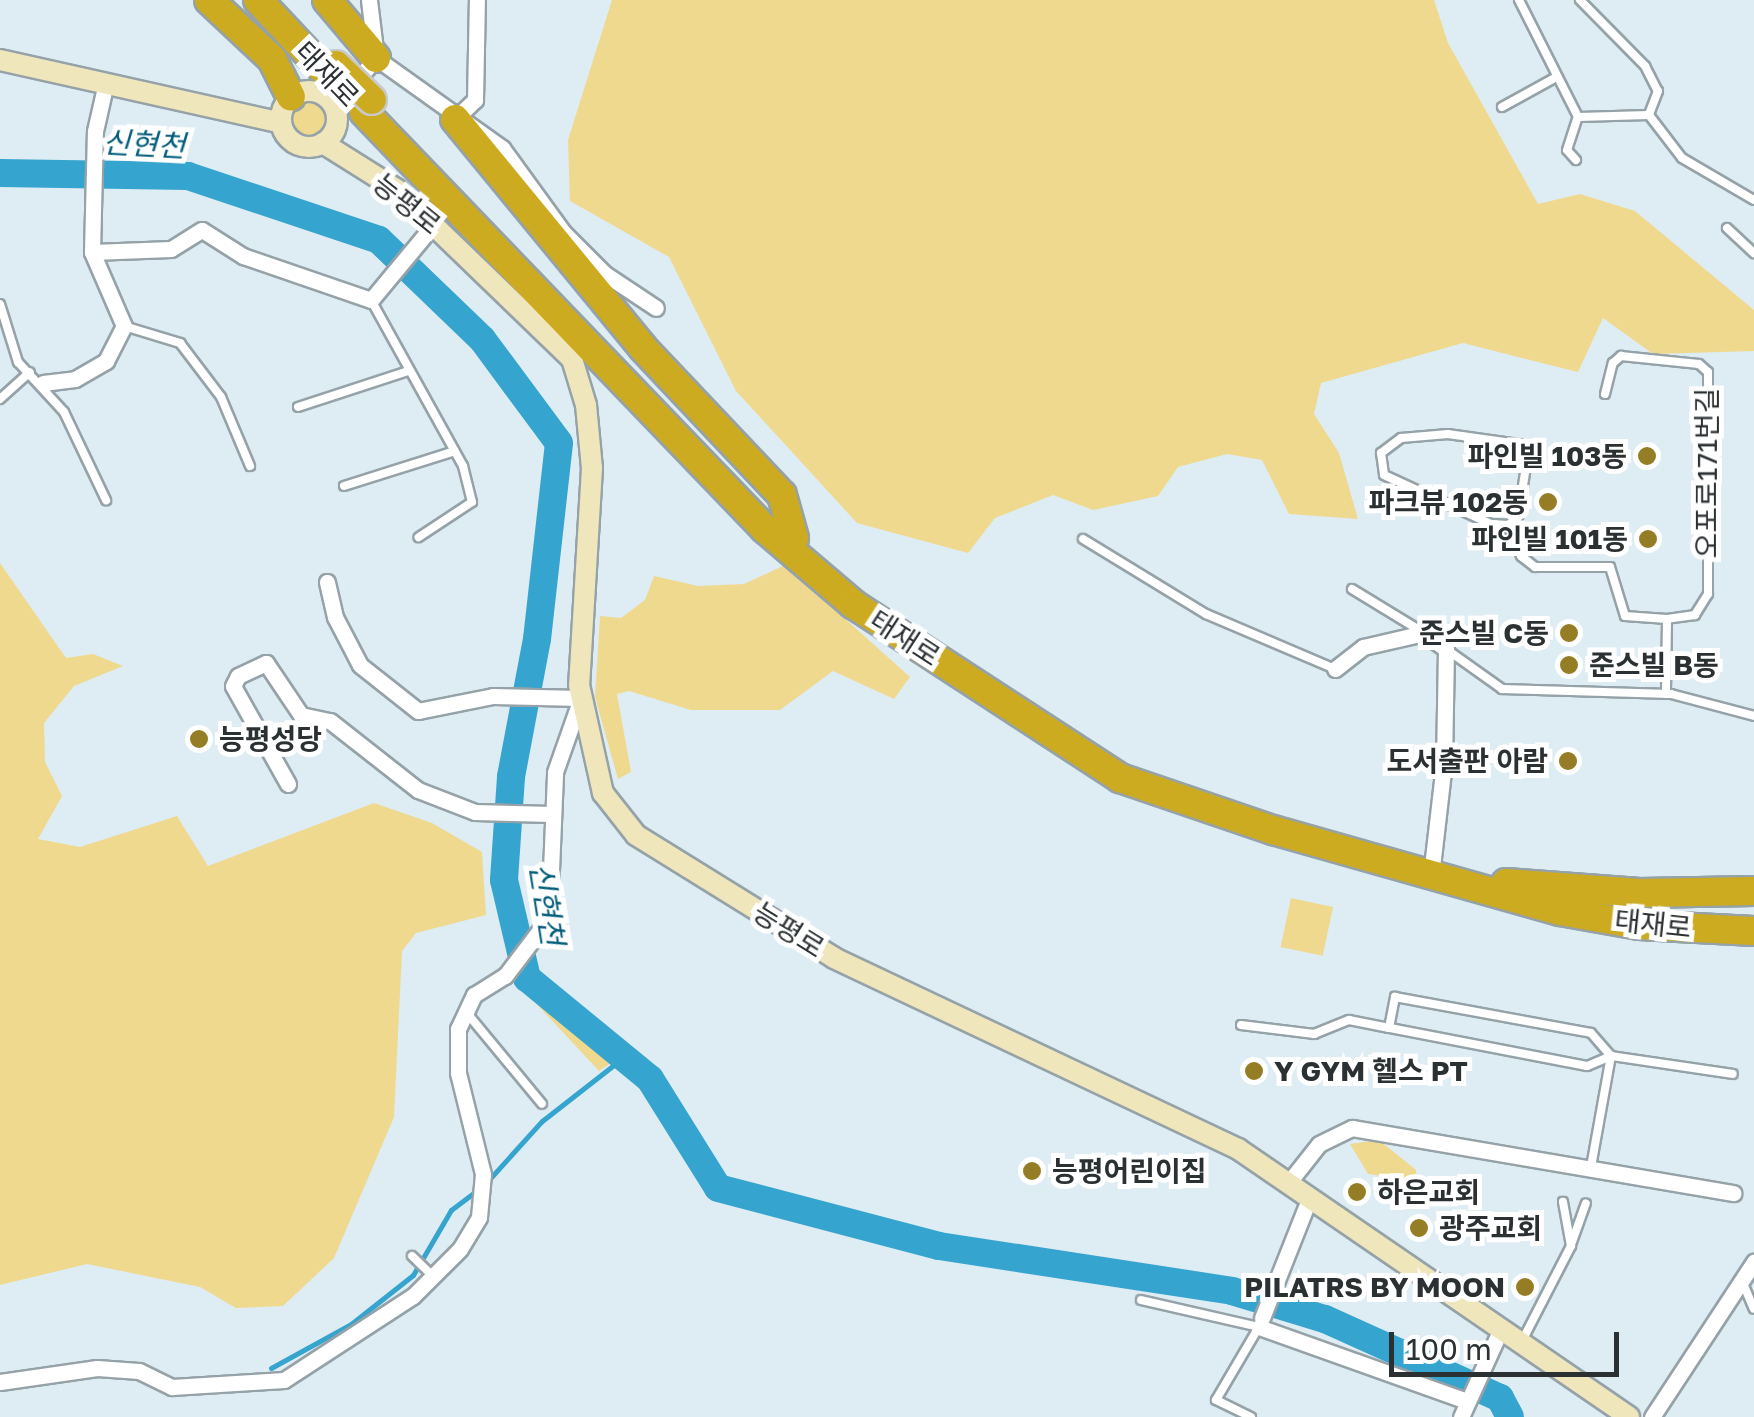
<!DOCTYPE html>
<meta charset="utf-8">
<style>
body{margin:0}
#map{position:relative;width:1754px;height:1417px;overflow:hidden;background:#deecf3;font-family:"Golos Text","Noto Sans KR",sans-serif}
div>[style]{position:absolute}
[style*='--x']{left:calc(var(--x)*1px);top:calc(var(--y)*1px);width:calc(var(--w)*1px);rotate:calc(var(--a)*1deg)}
.green>*{inset:0;background:#efd98f;transform-origin:0 0}
.round{border-radius:50%}
.stream>*{height:5px;margin:-2.5px;padding:0 2.5px;transform-origin:2.5px;border-radius:2.5px;background:#35a4ce}
.river>*{height:28px;margin:-14px;padding:0 14px;transform-origin:14px;border-radius:14px;background:#35a4ce}
.roads{filter:drop-shadow(2px 0 #95a2a8) drop-shadow(-2px 0 #95a2a8) drop-shadow(0 2px #95a2a8) drop-shadow(0 -2px #95a2a8)}
.lane>*{height:8px;margin:-4px;padding:0 4px;transform-origin:4px;border-radius:4px;background:#fff}
.street>*{height:15px;margin:-7.5px;padding:0 7.5px;transform-origin:7.5px;border-radius:7.5px;background:#fff}
.secondary>*{height:20px;margin:-10px;padding:0 10px;transform-origin:10px;border-radius:10px;background:#f0e6bc}
.secondary>.ring{margin:-10px;padding:0;box-sizing:content-box;background:none;border:20px solid #f0e6bc;border-radius:50%}
.highway>*{height:28px;margin:-14px;padding:0 14px;transform-origin:14px;border-radius:14px;background:#cdab21}
.bridges{filter:drop-shadow(2px 0 #c8c9ca) drop-shadow(-2px 0 #c8c9ca) drop-shadow(0 2px #c8c9ca) drop-shadow(0 -2px #c8c9ca)}
.highway-bridge>*{height:28px;margin:-14px;padding:0 14px;transform-origin:14px;border-radius:14px;background:#cdab21}
.dots>*{width:28px;height:28px;translate:-50% -50%;box-sizing:border-box;border:5px solid #fff;border-radius:50%}
span{translate:-50% -50%;white-space:nowrap;text-align:center;line-height:1.15;-webkit-text-stroke:10px #fff;paint-order:stroke}
.street-label{font-size:28px;color:#2b3032}
.poi-label{font-size:28px;color:#2b3032;font-weight:700}
.right{translate:-100% -50%;text-align:right}
.left{translate:0 -50%;text-align:left}
.water-label{font-size:30px;color:#005c79;font-style:italic}
.scale{position:absolute;left:1389px;top:1332px;width:230px;height:45px;box-sizing:border-box;border:5px solid #2b3032;border-top:0;padding-left:12px;font-size:30px;line-height:35px;white-space:nowrap;color:#2b3032;-webkit-text-stroke:8px #fff;paint-order:stroke}
</style>
<div id="map">
<div class="green">
<div style="clip-path:polygon(612px 0,1434px 0,1448px 43px,1538px 204px,1580px 194px,1635px 211px,1754px 310px,1754px 351px,1653px 354px,1603px 318px,1578px 372px,1463px 343px,1321px 383px,1314px 414px,1339px 453px,1358px 519px,1289px 514px,1262px 460px,1227px 454px,1178px 467px,1158px 496px,1093px 510px,1053px 495px,995px 518px,968px 553px,857px 523px,736px 391px,669px 257px,570px 201px,568px 140px)"></div>
<div class="round" style="left:289px;top:99px;width:40px;height:40px"></div>
<div style="clip-path:polygon(0 563px,66px 658px,93px 654px,123px 666px,74px 686px,44px 723px,45px 762px,62px 796px,38px 839px,80px 847px,177px 816px,208px 866px,374px 803px,432px 823px,482px 852px,486px 915px,416px 933px,402px 951px,394px 1117px,334px 1258px,283px 1306px,236px 1308px,200px 1287px,87px 1264px,0 1285px)"></div>
<div style="clip-path:polygon(785px 565px,910px 677px,894px 699px,833px 671px,780px 710px,691px 710px,629px 691px,617px 694px,631px 772px,618px 779px,595px 697px,600px 616px,621px 618px,645px 600px,654px 576px,698px 586px,744px 584px)"></div>
<div style="left:1291px;top:898px;width:43px;height:50px;rotate:12deg"></div>
<div style="clip-path:polygon(521px 974px,527px 982px,620px 1057px,599px 1071px,515px 981px)"></div>
<div style="clip-path:polygon(1379px 1140px,1416px 1170px,1416px 1181px,1368px 1174px,1350px 1144px)"></div>
</div>
<div class="stream">
<div style="--x:485;--y:1184;--w:85;--a:-47.9"></div>
<div style="--x:542;--y:1121;--w:104;--a:-38"></div>
<div style="--x:271;--y:1368;--w:91;--a:-28.8"></div>
<div style="--x:351;--y:1324;--w:79;--a:-38.3"></div>
<div style="--x:413;--y:1275;--w:75;--a:-59.7"></div>
<div style="--x:451;--y:1210;--w:31;--a:-37"></div>
</div>
<div class="river">
<div style="--x:0;--y:173;--w:188;--a:0.9"></div>
<div style="--x:188;--y:176;--w:201;--a:18.5"></div>
<div style="--x:379;--y:240;--w:143;--a:43.9"></div>
<div style="--x:482;--y:339;--w:129;--a:53.5"></div>
<div style="--x:559;--y:443;--w:197;--a:96.4"></div>
<div style="--x:537;--y:639;--w:140;--a:100.7"></div>
<div style="--x:511;--y:777;--w:103;--a:93.9"></div>
<div style="--x:504;--y:880;--w:101;--a:76.8"></div>
<div style="--x:527;--y:978;--w:159;--a:39.4"></div>
<div style="--x:650;--y:1079;--w:128;--a:58"></div>
<div style="--x:718;--y:1188;--w:228;--a:14.7"></div>
<div style="--x:939;--y:1246;--w:296;--a:8.7"></div>
<div style="--x:1232;--y:1291;--w:97;--a:16.8"></div>
<div style="--x:1325;--y:1319;--w:192;--a:24.3"></div>
<div style="--x:1500;--y:1398;--w:21;--a:62"></div>
</div>
<div class="roads">
<div class="lane">
<div style="--x:1519;--y:0;--w:131;--a:63.2"></div>
<div style="--x:1578;--y:117;--w:71;--a:-1.6"></div>
<div style="--x:1649;--y:115;--w:54;--a:52.5"></div>
<div style="--x:1682;--y:158;--w:83;--a:30.3"></div>
<div style="--x:1580;--y:0;--w:93;--a:45.4"></div>
<div style="--x:1645;--y:66;--w:28;--a:63"></div>
<div style="--x:1658;--y:91;--w:26;--a:111"></div>
<div style="--x:1502;--y:107;--w:58;--a:-28.8"></div>
<div style="--x:1576;--y:160;--w:13;--a:-132"></div>
<div style="--x:1567;--y:150;--w:35;--a:-72"></div>
<div style="--x:1727;--y:228;--w:37;--a:43"></div>
<div style="--x:371;--y:300;--w:190;--a:61"></div>
<div style="--x:463;--y:466;--w:37;--a:76"></div>
<div style="--x:472;--y:502;--w:64;--a:146.6"></div>
<div style="--x:0;--y:304;--w:61;--a:72.8"></div>
<div style="--x:18;--y:362;--w:68;--a:47.4"></div>
<div style="--x:64;--y:412;--w:98;--a:64.5"></div>
<div style="--x:124;--y:326;--w:59;--a:16.9"></div>
<div style="--x:180;--y:343;--w:68;--a:52.8"></div>
<div style="--x:221;--y:397;--w:75;--a:67.2"></div>
<div style="--x:1605;--y:394;--w:32;--a:-76"></div>
<div style="--x:1613;--y:363;--w:11;--a:-41"></div>
<div style="--x:1621;--y:356;--w:78;--a:5.9"></div>
<div style="--x:1699;--y:364;--w:12;--a:42"></div>
<div style="--x:1708;--y:372;--w:222;--a:90"></div>
<div style="--x:1708;--y:594;--w:25;--a:122"></div>
<div style="--x:1695;--y:615;--w:28;--a:172"></div>
<div style="--x:1667;--y:619;--w:75;--a:90.8"></div>
<div style="--x:0;--y:399;--w:40;--a:-42"></div>
<div style="--x:298;--y:407;--w:116;--a:-18.1"></div>
<div style="--x:344;--y:486;--w:116;--a:-17.5"></div>
<div style="--x:1508;--y:525;--w:13;--a:-39"></div>
<div style="--x:1518;--y:517;--w:58;--a:-81"></div>
<div style="--x:1527;--y:460;--w:18;--a:-117"></div>
<div style="--x:1519;--y:444;--w:72;--a:-172"></div>
<div style="--x:1448;--y:434;--w:47;--a:175.1"></div>
<div style="--x:1401;--y:438;--w:25;--a:143"></div>
<div style="--x:1381;--y:453;--w:22;--a:82"></div>
<div style="--x:1384;--y:475;--w:118;--a:24.6"></div>
<div style="--x:1491;--y:524;--w:17;--a:3"></div>
<div style="--x:1508;--y:525;--w:34;--a:67"></div>
<div style="--x:1521;--y:556;--w:18;--a:38"></div>
<div style="--x:1535;--y:567;--w:75;--a:0"></div>
<div style="--x:1610;--y:567;--w:51;--a:73"></div>
<div style="--x:1625;--y:616;--w:42;--a:4.1"></div>
<div style="--x:1083;--y:539;--w:144;--a:31.4"></div>
<div style="--x:1206;--y:614;--w:140;--a:23.1"></div>
<div style="--x:1352;--y:589;--w:84;--a:31.4"></div>
<div style="--x:1446;--y:649;--w:69;--a:35.5"></div>
<div style="--x:1502;--y:689;--w:169;--a:1.7"></div>
<div style="--x:1671;--y:694;--w:86;--a:14.8"></div>
<div style="--x:1395;--y:997;--w:199;--a:10.4"></div>
<div style="--x:1591;--y:1033;--w:30;--a:49"></div>
<div style="--x:1611;--y:1056;--w:26;--a:157"></div>
<div style="--x:1587;--y:1066;--w:202;--a:-169.1"></div>
<div style="--x:1389;--y:1028;--w:32;--a:-79"></div>
<div style="--x:466;--y:1012;--w:119;--a:50.4"></div>
<div style="--x:1241;--y:1025;--w:74;--a:7"></div>
<div style="--x:1314;--y:1034;--w:38;--a:-22"></div>
<div style="--x:1349;--y:1020;--w:41;--a:11.3"></div>
<div style="--x:1591;--y:1167;--w:113;--a:-79.8"></div>
<div style="--x:1611;--y:1056;--w:123;--a:8.4"></div>
<div style="--x:1572;--y:1242;--w:41;--a:-70.3"></div>
<div style="--x:412;--y:1256;--w:30;--a:44"></div>
<div style="--x:1742;--y:1281;--w:30;--a:67"></div>
<div style="--x:1141;--y:1300;--w:121;--a:12.9"></div>
<div style="--x:1523;--y:1339;--w:105;--a:-62.7"></div>
<div style="--x:1571;--y:1246;--w:45;--a:-100.3"></div>
<div style="--x:1251;--y:1417;--w:39;--a:-154"></div>
<div style="--x:1216;--y:1400;--w:87;--a:-59.6"></div>
</div>
<div class="street">
<div style="--x:376;--y:58;--w:155;--a:35.5"></div>
<div style="--x:502;--y:148;--w:104;--a:54"></div>
<div style="--x:563;--y:232;--w:59;--a:45"></div>
<div style="--x:605;--y:274;--w:61;--a:33.7"></div>
<div style="--x:333;--y:107;--w:65;--a:-48.7"></div>
<div style="--x:376;--y:58;--w:58;--a:-96.9"></div>
<div style="--x:455;--y:119;--w:28;--a:-44"></div>
<div style="--x:475;--y:100;--w:100;--a:-88.9"></div>
<div style="--x:92;--y:252;--w:79;--a:-2.2"></div>
<div style="--x:171;--y:249;--w:36;--a:-32"></div>
<div style="--x:202;--y:230;--w:49;--a:32.4"></div>
<div style="--x:243;--y:256;--w:135;--a:19"></div>
<div style="--x:371;--y:300;--w:99;--a:-50.3"></div>
<div style="--x:43;--y:383;--w:32;--a:-7"></div>
<div style="--x:75;--y:379;--w:36;--a:-30"></div>
<div style="--x:106;--y:361;--w:39;--a:-63"></div>
<div style="--x:124;--y:326;--w:81;--a:-113.4"></div>
<div style="--x:92;--y:252;--w:121;--a:-88.6"></div>
<div style="--x:95;--y:131;--w:45;--a:-77.2"></div>
<div style="--x:1335;--y:669;--w:36;--a:-38"></div>
<div style="--x:1363;--y:647;--w:63;--a:-12.9"></div>
<div style="--x:1424;--y:633;--w:27;--a:36"></div>
<div style="--x:1446;--y:649;--w:114;--a:91"></div>
<div style="--x:1444;--y:763;--w:104;--a:96.6"></div>
<div style="--x:288;--y:784;--w:112;--a:-119.3"></div>
<div style="--x:233;--y:686;--w:11;--a:-63"></div>
<div style="--x:238;--y:676;--w:31;--a:-25"></div>
<div style="--x:266;--y:663;--w:63;--a:56.1"></div>
<div style="--x:301;--y:715;--w:30;--a:12"></div>
<div style="--x:330;--y:721;--w:112;--a:38.1"></div>
<div style="--x:418;--y:790;--w:61;--a:21.1"></div>
<div style="--x:475;--y:812;--w:76;--a:1.5"></div>
<div style="--x:1289;--y:1182;--w:48;--a:-51.7"></div>
<div style="--x:1319;--y:1144;--w:37;--a:-26"></div>
<div style="--x:1352;--y:1128;--w:387;--a:9.7"></div>
<div style="--x:1262;--y:1318;--w:128;--a:-68.4"></div>
<div style="--x:1259;--y:1327;--w:221;--a:19.6"></div>
<div style="--x:0;--y:1382;--w:98;--a:-8.2"></div>
<div style="--x:97;--y:1368;--w:42;--a:4.1"></div>
<div style="--x:139;--y:1371;--w:37;--a:26"></div>
<div style="--x:172;--y:1387;--w:112;--a:-3.6"></div>
<div style="--x:284;--y:1380;--w:154;--a:-33.1"></div>
<div style="--x:413;--y:1296;--w:66;--a:-45"></div>
<div style="--x:460;--y:1249;--w:37;--a:-59"></div>
<div style="--x:479;--y:1217;--w:43;--a:-84.7"></div>
<div style="--x:483;--y:1174;--w:104;--a:-103.9"></div>
<div style="--x:458;--y:1073;--w:44;--a:-90"></div>
<div style="--x:458;--y:1029;--w:38;--a:-65"></div>
<div style="--x:474;--y:995;--w:36;--a:-32"></div>
<div style="--x:505;--y:976;--w:73;--a:-52.8"></div>
<div style="--x:549;--y:918;--w:146;--a:-87.6"></div>
<div style="--x:555;--y:772;--w:78;--a:-70.6"></div>
<div style="--x:581;--y:698;--w:88;--a:-178.7"></div>
<div style="--x:493;--y:696;--w:76;--a:168.7"></div>
<div style="--x:418;--y:711;--w:74;--a:-141.6"></div>
<div style="--x:360;--y:665;--w:54;--a:-117.5"></div>
<div style="--x:335;--y:617;--w:36;--a:-103"></div>
<div style="--x:1461;--y:1417;--w:94;--a:-65.6"></div>
<div style="--x:1652;--y:1417;--w:186;--a:-56.7"></div>
</div>
<div class="secondary">
<div style="--x:0;--y:60;--w:288;--a:12.6"></div>
<div class="ring" style="left:281px;top:91px;width:36px;height:36px"></div>
<div style="--x:323;--y:143;--w:86;--a:32.2"></div>
<div style="--x:396;--y:189;--w:245;--a:44"></div>
<div style="--x:572;--y:359;--w:48;--a:73.1"></div>
<div style="--x:586;--y:405;--w:63;--a:84.6"></div>
<div style="--x:592;--y:468;--w:217;--a:93.4"></div>
<div style="--x:579;--y:685;--w:111;--a:77.5"></div>
<div style="--x:603;--y:793;--w:53;--a:51.8"></div>
<div style="--x:636;--y:835;--w:233;--a:31.8"></div>
<div style="--x:834;--y:958;--w:447;--a:25.3"></div>
<div style="--x:1238;--y:1149;--w:474;--a:34.4"></div>
</div>
<div class="highway">
<div style="--x:209;--y:0;--w:86;--a:43.1"></div>
<div style="--x:272;--y:59;--w:42;--a:63.4"></div>
<div style="--x:258;--y:0;--w:105;--a:46.9"></div>
<div style="--x:327;--y:0;--w:76;--a:49.8"></div>
<div style="--x:364;--y:112;--w:579;--a:46.12"></div>
<div style="--x:765;--y:529;--w:116;--a:40.4"></div>
<div style="--x:853;--y:604;--w:319;--a:33.1"></div>
<div style="--x:1120;--y:778;--w:162;--a:18.8"></div>
<div style="--x:1273;--y:830;--w:298;--a:15.8"></div>
<div style="--x:1560;--y:911;--w:80;--a:10"></div>
<div style="--x:1639;--y:925;--w:115;--a:3"></div>
<div style="--x:455;--y:119;--w:296;--a:50.6"></div>
<div style="--x:643;--y:348;--w:202;--a:46.6"></div>
<div style="--x:782;--y:495;--w:45;--a:74.4"></div>
<div style="--x:1506;--y:883;--w:134;--a:4.3"></div>
<div style="--x:1640;--y:893;--w:114;--a:-1"></div>
</div>
</div>
<div class="bridges">
<div class="highway-bridge">
<div style="--x:336;--y:65;--w:50;--a:44.2"></div>
</div>
</div>
<div class="dots">
<div style="left:1647px;top:456px;background:#947d24"></div>
<div style="left:1548px;top:502px;background:#947d24"></div>
<div style="left:1648px;top:539px;background:#947d24"></div>
<div style="left:1569px;top:633px;background:#947d24"></div>
<div style="left:1569px;top:665px;background:#947d24"></div>
<div style="left:199px;top:739px;background:#947d24"></div>
<div style="left:1568px;top:761px;background:#947d24"></div>
<div style="left:1254px;top:1071px;background:#947d24"></div>
<div style="left:1032px;top:1171px;background:#947d24"></div>
<div style="left:1357px;top:1192px;background:#947d24"></div>
<div style="left:1419px;top:1228px;background:#947d24"></div>
<div style="left:1525px;top:1287px;background:#947d24"></div>
</div>
<div class="street-label">
<span style="left:327px;top:74px;rotate:46deg">태재로</span>
<span style="left:407px;top:204px;rotate:39deg">능평로</span>
<span style="left:1707px;top:473px;rotate:-90deg">오포로171번길</span>
<span style="left:905px;top:638px;rotate:33deg">태재로</span>
<span style="left:1653px;top:924px;rotate:6deg">태재로</span>
<span style="left:789px;top:930px;rotate:32deg">능평로</span>
</div>
<div class="poi-label">
<span class="right" style="left:1627px;top:456px">파인빌 103동</span>
<span class="right" style="left:1528px;top:502px">파크뷰 102동</span>
<span class="right" style="left:1628px;top:539px">파인빌 101동</span>
<span class="right" style="left:1549px;top:633px">준스빌 C동</span>
<span class="left" style="left:1589px;top:665px">준스빌 B동</span>
<span class="left" style="left:219px;top:739px">능평성당</span>
<span class="right" style="left:1548px;top:761px">도서출판 아람</span>
<span class="left" style="left:1274px;top:1071px">Y GYM 헬스 PT</span>
<span class="left" style="left:1052px;top:1171px">능평어린이집</span>
<span class="left" style="left:1377px;top:1192px">하은교회</span>
<span class="left" style="left:1439px;top:1228px">광주교회</span>
<span class="right" style="left:1505px;top:1287px">PILATRS BY MOON</span>
</div>
<div class="water-label">
<span style="left:144px;top:144px;rotate:3deg">신현천</span>
<span style="left:547px;top:904px;rotate:81deg">신현천</span>
</div>
<div class="scale">100 m</div>
</div>
